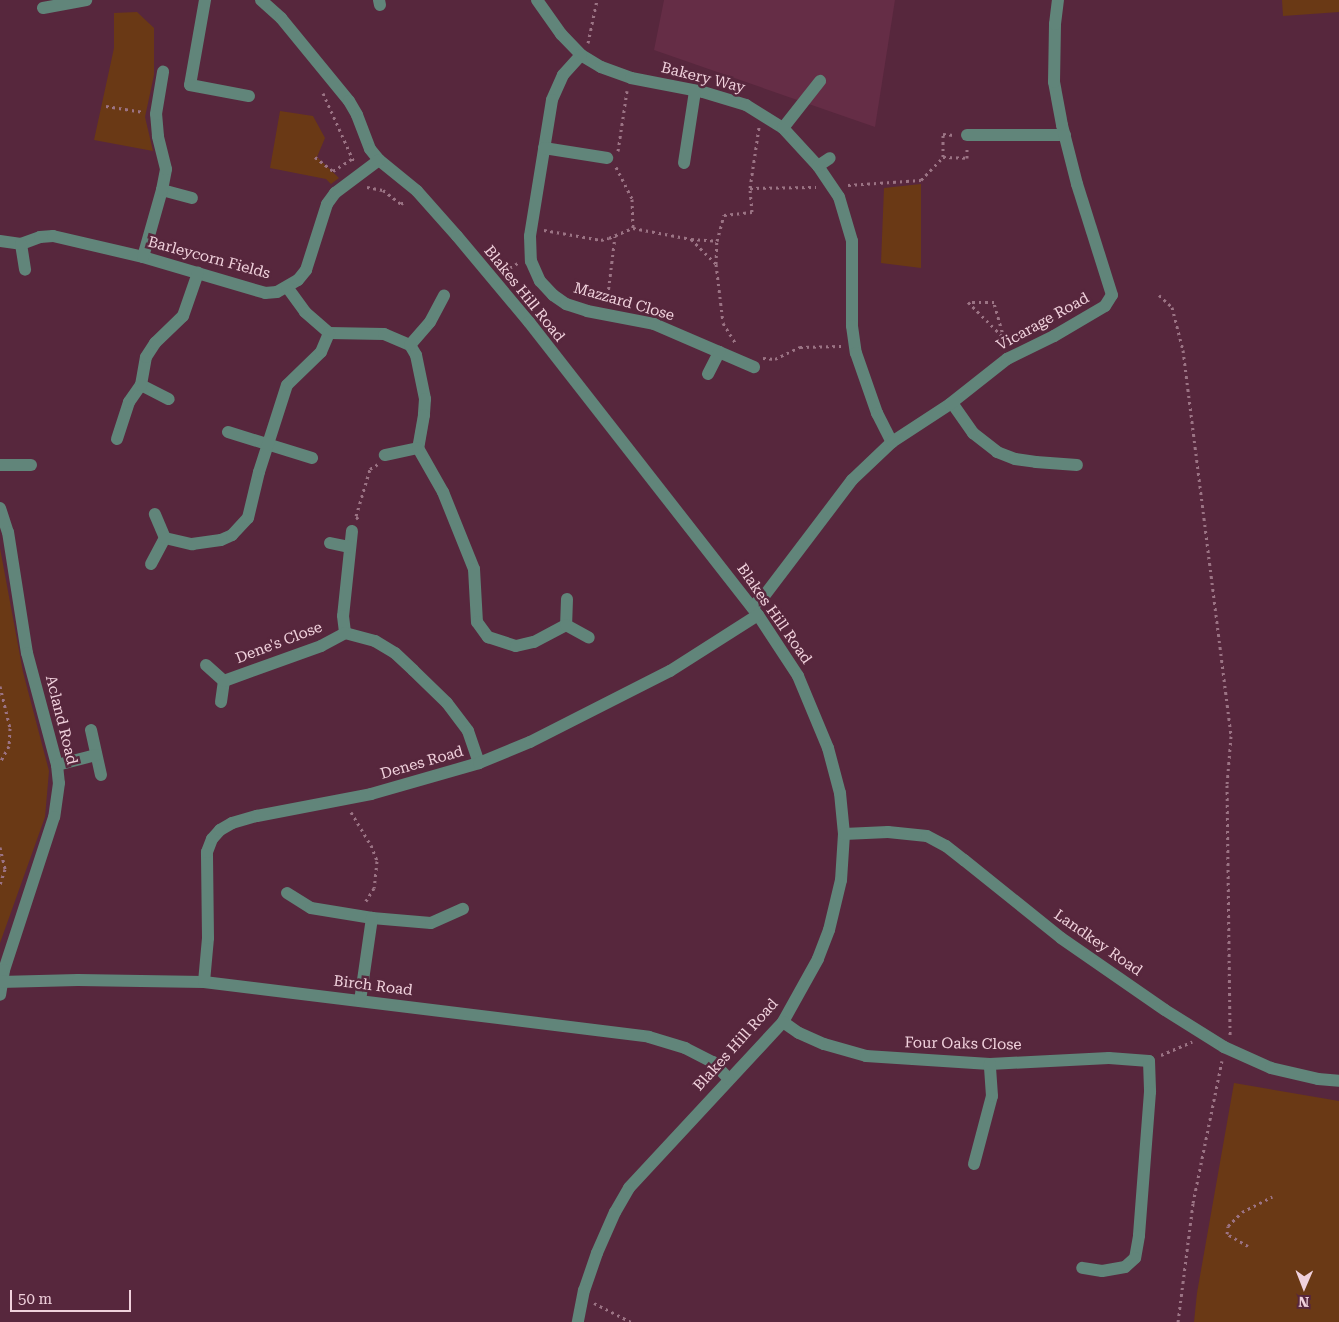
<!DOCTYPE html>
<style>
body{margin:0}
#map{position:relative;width:1339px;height:1322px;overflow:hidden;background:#57273d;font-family:"Roboto Serif",serif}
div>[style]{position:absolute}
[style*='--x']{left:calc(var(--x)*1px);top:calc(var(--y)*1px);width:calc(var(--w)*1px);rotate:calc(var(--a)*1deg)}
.built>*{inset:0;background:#652d46}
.green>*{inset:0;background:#6a3915}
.path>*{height:3px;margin-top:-1.5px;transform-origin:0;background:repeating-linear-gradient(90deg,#9b7384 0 2.5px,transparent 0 6.5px)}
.minor>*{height:12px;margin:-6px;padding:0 6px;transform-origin:6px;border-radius:6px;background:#61857a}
span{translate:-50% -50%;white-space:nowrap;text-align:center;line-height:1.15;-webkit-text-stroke:5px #57273d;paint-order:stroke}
.street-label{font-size:15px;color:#f0d1dc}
.north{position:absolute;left:1279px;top:1262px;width:50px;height:50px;-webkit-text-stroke:4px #57273d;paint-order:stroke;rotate:181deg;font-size:14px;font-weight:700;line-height:20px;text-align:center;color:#f0d1dc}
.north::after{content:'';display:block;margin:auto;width:18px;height:22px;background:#f0d1dc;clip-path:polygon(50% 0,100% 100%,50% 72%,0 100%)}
.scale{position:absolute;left:10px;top:1290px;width:121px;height:22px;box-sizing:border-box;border:2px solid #f0d1dc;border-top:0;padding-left:6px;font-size:15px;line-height:18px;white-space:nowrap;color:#f0d1dc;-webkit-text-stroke:4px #57273d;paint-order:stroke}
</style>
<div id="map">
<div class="built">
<div style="clip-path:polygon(664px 0,895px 0,875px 127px,654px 50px)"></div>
</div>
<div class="green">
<div style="clip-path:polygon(1282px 0,1339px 0,1339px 12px,1283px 16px)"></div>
<div style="clip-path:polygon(137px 12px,154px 28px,154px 75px,145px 117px,153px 151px,94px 140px,114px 48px,114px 13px)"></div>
<div style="clip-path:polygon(280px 111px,313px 116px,325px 138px,317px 157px,339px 178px,331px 184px,326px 179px,270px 168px)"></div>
<div style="clip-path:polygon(921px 184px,921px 268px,881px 263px,884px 188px)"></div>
<div style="clip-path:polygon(0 548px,23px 672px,49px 771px,45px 817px,0 943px)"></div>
<div style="clip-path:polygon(1234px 1083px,1339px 1101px,1339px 1322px,1194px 1322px,1197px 1293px)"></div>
</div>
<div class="path">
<div style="--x:588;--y:43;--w:44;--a:-78.2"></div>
<div style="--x:323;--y:93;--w:76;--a:65.8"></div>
<div style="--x:106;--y:106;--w:38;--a:9"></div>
<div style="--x:618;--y:151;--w:61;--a:-81.5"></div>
<div style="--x:315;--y:157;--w:23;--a:38"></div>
<div style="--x:333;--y:171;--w:24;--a:-33"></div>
<div style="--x:943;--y:157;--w:23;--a:-90"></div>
<div style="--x:943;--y:134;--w:11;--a:5"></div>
<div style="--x:616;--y:167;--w:36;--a:63"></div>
<div style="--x:632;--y:199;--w:29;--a:88"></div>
<div style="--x:633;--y:228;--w:59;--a:10.7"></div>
<div style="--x:691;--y:239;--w:35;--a:45"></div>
<div style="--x:716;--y:264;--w:59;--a:83.2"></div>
<div style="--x:723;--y:323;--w:25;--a:58"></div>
<div style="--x:848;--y:185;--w:73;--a:-3.9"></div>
<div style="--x:921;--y:180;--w:32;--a:-46"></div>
<div style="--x:943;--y:157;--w:24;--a:2"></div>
<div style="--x:967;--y:158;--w:10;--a:-90"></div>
<div style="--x:367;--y:187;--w:16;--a:11"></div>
<div style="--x:383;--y:190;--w:23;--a:38"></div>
<div style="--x:401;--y:204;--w:6;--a:-39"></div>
<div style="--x:750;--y:188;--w:62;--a:-81.6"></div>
<div style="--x:544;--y:230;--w:58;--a:10"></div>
<div style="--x:601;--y:240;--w:8;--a:-14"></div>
<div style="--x:609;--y:238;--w:26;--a:-23"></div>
<div style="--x:691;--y:239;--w:26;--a:4"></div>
<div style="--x:716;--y:264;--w:23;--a:-88"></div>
<div style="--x:717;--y:241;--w:27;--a:-75"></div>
<div style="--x:724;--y:215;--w:28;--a:-6"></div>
<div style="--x:752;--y:212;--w:24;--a:-95"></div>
<div style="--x:750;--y:188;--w:66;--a:-0.9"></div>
<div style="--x:504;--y:271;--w:16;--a:-30"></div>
<div style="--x:1159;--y:295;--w:18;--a:43"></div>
<div style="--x:1172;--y:307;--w:44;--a:75.7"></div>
<div style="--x:1183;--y:350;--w:389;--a:82.9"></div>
<div style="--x:1231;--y:736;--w:49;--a:94.7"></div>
<div style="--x:1227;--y:785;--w:251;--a:89.3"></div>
<div style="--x:607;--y:302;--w:66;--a:-83.1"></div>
<div style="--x:1004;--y:338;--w:37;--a:-106"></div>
<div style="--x:994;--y:302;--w:26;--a:180"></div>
<div style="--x:968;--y:302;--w:51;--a:45"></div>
<div style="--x:1004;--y:338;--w:9;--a:41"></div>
<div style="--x:763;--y:358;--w:12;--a:5"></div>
<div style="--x:775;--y:359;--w:28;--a:-26"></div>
<div style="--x:800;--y:347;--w:41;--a:-1.4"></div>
<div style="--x:358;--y:519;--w:4;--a:-124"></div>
<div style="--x:356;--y:516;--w:49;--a:-73.4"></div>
<div style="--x:370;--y:469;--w:9;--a:-32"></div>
<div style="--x:0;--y:686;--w:43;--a:76.6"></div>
<div style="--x:10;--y:728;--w:18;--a:93"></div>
<div style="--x:9;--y:746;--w:18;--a:119"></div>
<div style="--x:351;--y:812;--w:39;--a:59"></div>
<div style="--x:371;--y:845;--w:17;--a:69"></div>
<div style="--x:377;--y:861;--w:27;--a:96"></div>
<div style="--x:374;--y:888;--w:19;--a:122"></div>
<div style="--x:0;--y:847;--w:23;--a:77"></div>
<div style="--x:5;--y:869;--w:16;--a:108"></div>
<div style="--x:1161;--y:1055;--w:34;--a:-23"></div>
<div style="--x:1248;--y:1246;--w:24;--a:-150"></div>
<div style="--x:1227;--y:1234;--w:8;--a:-83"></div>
<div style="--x:1228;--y:1226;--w:20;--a:-45"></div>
<div style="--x:1242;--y:1212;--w:34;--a:-27"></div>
<div style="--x:594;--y:1303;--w:42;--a:27.2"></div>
<div style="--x:1178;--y:1322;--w:120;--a:-82.8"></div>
<div style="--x:1193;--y:1203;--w:145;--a:-78.5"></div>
</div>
<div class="minor">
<div style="--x:205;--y:0;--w:86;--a:100"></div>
<div style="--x:190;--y:85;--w:60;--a:10.6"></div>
<div style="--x:261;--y:0;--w:27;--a:42"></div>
<div style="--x:281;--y:18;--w:107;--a:50.7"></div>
<div style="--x:349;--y:101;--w:16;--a:60"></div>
<div style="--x:357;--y:115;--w:36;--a:69"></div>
<div style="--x:370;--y:149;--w:14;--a:51"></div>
<div style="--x:379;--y:160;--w:49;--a:39.2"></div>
<div style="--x:417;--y:191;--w:60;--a:48.4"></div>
<div style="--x:457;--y:236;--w:112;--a:50.1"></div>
<div style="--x:529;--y:322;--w:372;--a:52"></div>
<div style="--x:758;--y:615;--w:73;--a:56.7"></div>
<div style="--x:798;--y:676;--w:78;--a:67.4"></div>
<div style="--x:828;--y:748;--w:47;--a:75.1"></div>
<div style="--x:840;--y:793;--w:41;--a:84.4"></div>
<div style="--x:844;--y:834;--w:46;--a:93.7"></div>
<div style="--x:841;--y:880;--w:51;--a:103.5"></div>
<div style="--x:829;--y:930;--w:31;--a:111"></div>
<div style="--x:818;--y:959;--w:72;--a:119.1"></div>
<div style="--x:783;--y:1022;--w:226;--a:132.9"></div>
<div style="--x:629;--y:1188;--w:28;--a:120"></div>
<div style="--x:615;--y:1212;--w:45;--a:113.7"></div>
<div style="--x:597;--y:1253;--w:39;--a:109"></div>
<div style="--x:584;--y:1290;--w:33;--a:101"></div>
<div style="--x:379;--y:0;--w:5;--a:79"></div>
<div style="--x:537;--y:0;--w:42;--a:54.8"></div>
<div style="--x:561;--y:34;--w:29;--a:46"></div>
<div style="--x:581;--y:55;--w:23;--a:31"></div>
<div style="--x:601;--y:67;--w:32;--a:20"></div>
<div style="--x:631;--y:78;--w:73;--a:11"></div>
<div style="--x:703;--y:92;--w:45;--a:16.8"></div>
<div style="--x:746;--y:105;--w:44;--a:31.9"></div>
<div style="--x:783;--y:128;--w:52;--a:47.4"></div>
<div style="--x:818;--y:166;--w:37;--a:56"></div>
<div style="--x:839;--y:197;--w:46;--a:73.5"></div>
<div style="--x:852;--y:241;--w:85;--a:90"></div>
<div style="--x:852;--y:326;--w:27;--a:82"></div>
<div style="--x:856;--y:353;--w:64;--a:70.7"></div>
<div style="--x:877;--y:413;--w:33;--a:63"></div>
<div style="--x:43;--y:8;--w:44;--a:-10.5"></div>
<div style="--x:581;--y:55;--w:27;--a:132"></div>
<div style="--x:563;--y:75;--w:27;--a:114"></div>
<div style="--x:552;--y:100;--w:138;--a:99.2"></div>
<div style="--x:530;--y:236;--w:25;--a:88"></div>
<div style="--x:531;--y:261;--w:22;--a:66"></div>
<div style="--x:540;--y:281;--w:19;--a:47"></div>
<div style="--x:553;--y:295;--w:16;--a:35"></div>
<div style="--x:566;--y:304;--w:22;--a:18"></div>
<div style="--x:587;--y:311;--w:68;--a:11"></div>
<div style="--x:654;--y:324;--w:109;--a:23.3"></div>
<div style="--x:783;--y:128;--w:60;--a:-51.8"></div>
<div style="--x:967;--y:135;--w:98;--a:0"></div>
<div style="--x:544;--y:148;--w:64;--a:9"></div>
<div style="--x:684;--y:163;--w:73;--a:-81.3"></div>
<div style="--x:818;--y:166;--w:14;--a:-34"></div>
<div style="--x:162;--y:190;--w:31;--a:15"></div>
<div style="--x:0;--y:241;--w:21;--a:8"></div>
<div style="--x:21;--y:244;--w:20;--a:-20"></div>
<div style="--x:40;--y:237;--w:13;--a:-4"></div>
<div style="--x:53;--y:236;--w:92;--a:13.1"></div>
<div style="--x:143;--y:257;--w:127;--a:16.4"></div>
<div style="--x:265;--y:293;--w:12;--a:-5"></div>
<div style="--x:277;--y:292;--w:24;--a:-30"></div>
<div style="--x:298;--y:280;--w:13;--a:-51"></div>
<div style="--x:306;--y:270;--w:69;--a:-72.3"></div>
<div style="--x:327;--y:204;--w:14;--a:-54"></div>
<div style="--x:335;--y:193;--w:55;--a:-36.9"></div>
<div style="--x:21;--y:244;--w:26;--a:81"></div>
<div style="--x:143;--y:257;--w:70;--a:-74.2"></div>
<div style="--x:162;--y:190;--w:21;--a:-79"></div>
<div style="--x:166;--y:169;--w:34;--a:-104"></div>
<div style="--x:158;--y:136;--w:22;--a:-95"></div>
<div style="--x:156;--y:114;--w:43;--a:-80.5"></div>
<div style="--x:287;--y:287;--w:31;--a:54"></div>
<div style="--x:305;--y:312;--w:32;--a:41"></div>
<div style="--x:329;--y:333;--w:55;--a:1"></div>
<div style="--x:384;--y:334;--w:28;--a:23"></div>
<div style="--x:410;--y:345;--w:12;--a:59"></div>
<div style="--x:416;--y:355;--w:45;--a:78.4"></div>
<div style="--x:425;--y:399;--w:16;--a:94"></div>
<div style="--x:424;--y:415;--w:34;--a:100"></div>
<div style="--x:418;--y:448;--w:34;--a:168"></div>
<div style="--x:410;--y:345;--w:30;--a:-49"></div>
<div style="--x:430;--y:322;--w:30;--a:-62"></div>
<div style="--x:708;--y:374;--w:25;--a:-63"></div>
<div style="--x:141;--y:385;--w:31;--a:27"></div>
<div style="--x:952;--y:403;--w:37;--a:55"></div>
<div style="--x:973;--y:433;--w:31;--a:38"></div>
<div style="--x:997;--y:452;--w:19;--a:21"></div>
<div style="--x:1015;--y:459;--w:21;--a:8"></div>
<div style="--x:1036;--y:462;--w:41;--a:4.2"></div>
<div style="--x:228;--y:432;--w:88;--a:17.2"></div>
<div style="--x:117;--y:439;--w:39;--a:-72"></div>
<div style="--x:129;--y:402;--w:21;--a:-55"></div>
<div style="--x:141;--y:385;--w:28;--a:-80"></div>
<div style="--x:146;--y:357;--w:17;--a:-57"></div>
<div style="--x:155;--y:343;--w:39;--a:-44"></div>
<div style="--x:183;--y:316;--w:46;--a:-70.8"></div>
<div style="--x:418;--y:448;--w:51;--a:60.4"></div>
<div style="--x:443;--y:492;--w:83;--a:68.1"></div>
<div style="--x:474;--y:569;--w:53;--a:86.8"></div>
<div style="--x:477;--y:622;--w:19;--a:54"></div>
<div style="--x:488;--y:637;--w:29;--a:18"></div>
<div style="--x:516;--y:646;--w:18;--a:-13"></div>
<div style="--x:534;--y:642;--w:36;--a:-28"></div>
<div style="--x:0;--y:465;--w:31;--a:0"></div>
<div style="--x:0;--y:508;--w:25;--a:72"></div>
<div style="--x:8;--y:532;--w:122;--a:81.1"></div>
<div style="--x:27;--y:653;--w:116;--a:75"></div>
<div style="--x:57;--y:765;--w:18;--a:84"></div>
<div style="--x:59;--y:783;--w:34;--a:98"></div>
<div style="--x:54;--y:817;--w:161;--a:108.1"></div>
<div style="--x:4;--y:970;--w:25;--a:99"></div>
<div style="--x:352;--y:531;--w:85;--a:96"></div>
<div style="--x:343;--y:616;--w:17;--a:83"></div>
<div style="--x:345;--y:633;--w:31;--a:15"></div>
<div style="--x:375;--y:641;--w:23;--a:31"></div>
<div style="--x:395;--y:653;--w:25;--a:43"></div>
<div style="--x:413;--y:670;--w:47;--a:44.1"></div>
<div style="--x:447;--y:703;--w:35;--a:53"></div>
<div style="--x:468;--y:731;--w:34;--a:71"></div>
<div style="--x:165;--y:538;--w:28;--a:13"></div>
<div style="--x:192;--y:544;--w:29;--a:-8"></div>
<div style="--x:221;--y:540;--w:12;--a:-24"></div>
<div style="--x:232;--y:535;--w:23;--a:-47"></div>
<div style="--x:248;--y:518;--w:47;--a:-76.6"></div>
<div style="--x:259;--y:472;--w:91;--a:-72.2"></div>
<div style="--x:287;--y:385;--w:47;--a:-44.1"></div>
<div style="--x:321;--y:352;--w:21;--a:-67"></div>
<div style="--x:330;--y:543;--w:19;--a:12"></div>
<div style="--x:151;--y:564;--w:30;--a:-62"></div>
<div style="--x:165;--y:538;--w:26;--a:-113"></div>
<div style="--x:567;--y:599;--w:26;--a:92"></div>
<div style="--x:566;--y:625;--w:26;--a:29"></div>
<div style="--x:752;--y:607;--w:16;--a:-43"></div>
<div style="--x:764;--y:596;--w:146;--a:-52.8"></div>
<div style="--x:852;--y:480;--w:55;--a:-43.5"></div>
<div style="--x:892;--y:442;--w:69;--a:-33.2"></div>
<div style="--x:950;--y:404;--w:73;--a:-38.3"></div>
<div style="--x:1007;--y:359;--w:52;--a:-26.1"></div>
<div style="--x:1054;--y:336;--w:59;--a:-30.5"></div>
<div style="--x:1105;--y:306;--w:13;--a:-58"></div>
<div style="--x:1112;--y:295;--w:116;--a:-107.5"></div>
<div style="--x:1077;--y:184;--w:61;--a:-104.3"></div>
<div style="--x:1062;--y:125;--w:44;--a:-100.5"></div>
<div style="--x:1054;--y:82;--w:58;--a:-89"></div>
<div style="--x:1055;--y:24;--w:24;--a:-83"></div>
<div style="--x:206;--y:665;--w:24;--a:42"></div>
<div style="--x:221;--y:702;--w:21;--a:-82"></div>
<div style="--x:224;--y:681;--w:103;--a:-19.8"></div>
<div style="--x:321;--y:646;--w:27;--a:-28"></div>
<div style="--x:91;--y:730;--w:46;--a:77.5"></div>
<div style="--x:57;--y:765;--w:40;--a:-14.4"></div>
<div style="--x:844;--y:834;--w:44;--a:-2.6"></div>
<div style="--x:888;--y:832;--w:39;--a:6"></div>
<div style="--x:927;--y:836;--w:21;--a:28"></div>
<div style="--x:946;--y:846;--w:23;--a:38"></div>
<div style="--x:964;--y:860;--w:124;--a:38.8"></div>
<div style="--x:1061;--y:938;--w:126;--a:34.7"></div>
<div style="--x:1165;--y:1010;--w:70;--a:32.1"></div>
<div style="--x:1224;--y:1047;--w:51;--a:24.1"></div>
<div style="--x:1271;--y:1068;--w:48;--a:13.2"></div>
<div style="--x:1318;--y:1079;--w:21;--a:5"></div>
<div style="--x:287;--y:893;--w:28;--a:32"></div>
<div style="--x:311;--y:908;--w:62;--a:9.3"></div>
<div style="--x:372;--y:918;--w:59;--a:4.8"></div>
<div style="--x:431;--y:923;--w:35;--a:-24"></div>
<div style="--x:0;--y:982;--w:78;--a:-1.5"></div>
<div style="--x:78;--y:980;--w:126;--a:0.9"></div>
<div style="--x:204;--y:982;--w:448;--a:7"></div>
<div style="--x:649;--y:1037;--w:38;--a:17"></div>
<div style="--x:685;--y:1048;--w:31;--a:27"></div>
<div style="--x:713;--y:1062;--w:23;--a:47"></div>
<div style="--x:204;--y:982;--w:44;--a:-84.8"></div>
<div style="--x:208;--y:938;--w:86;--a:-90.7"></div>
<div style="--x:207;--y:852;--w:14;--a:-69"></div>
<div style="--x:212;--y:839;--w:12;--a:-48"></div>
<div style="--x:220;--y:830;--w:14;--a:-30"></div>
<div style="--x:232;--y:823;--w:26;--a:-16"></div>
<div style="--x:257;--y:816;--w:116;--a:-10.9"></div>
<div style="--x:371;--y:794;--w:112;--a:-16"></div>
<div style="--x:479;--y:763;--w:55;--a:-22.4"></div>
<div style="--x:530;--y:742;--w:157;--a:-26.9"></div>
<div style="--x:670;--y:671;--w:104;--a:-32.5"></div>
<div style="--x:360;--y:1001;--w:84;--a:-81.8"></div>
<div style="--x:783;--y:1022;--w:19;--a:35"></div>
<div style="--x:799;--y:1033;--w:27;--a:24"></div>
<div style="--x:824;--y:1044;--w:44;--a:15.9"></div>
<div style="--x:866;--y:1056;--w:124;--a:3.7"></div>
<div style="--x:990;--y:1064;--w:119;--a:-2.9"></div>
<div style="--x:1109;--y:1058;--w:40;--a:4.3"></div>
<div style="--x:1149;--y:1061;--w:31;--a:88"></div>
<div style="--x:1150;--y:1092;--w:144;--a:94.4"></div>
<div style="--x:1139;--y:1236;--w:22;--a:100"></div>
<div style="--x:1135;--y:1258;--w:13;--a:138"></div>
<div style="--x:1125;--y:1267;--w:23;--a:170"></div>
<div style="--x:1102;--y:1271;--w:20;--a:-171"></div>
<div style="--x:974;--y:1164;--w:70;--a:-75.2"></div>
<div style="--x:992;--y:1096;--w:32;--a:-94"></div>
</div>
<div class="street-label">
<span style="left:703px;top:78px;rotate:14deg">Bakery Way</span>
<span style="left:209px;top:258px;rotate:15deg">Barleycorn Fields</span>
<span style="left:524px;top:294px;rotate:51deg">Blakes Hill Road</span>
<span style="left:624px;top:302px;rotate:16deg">Mazzard Close</span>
<span style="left:1043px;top:322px;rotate:-29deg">Vicarage Road</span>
<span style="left:774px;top:614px;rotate:55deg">Blakes Hill Road</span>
<span style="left:279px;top:643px;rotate:-21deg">Dene's Close</span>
<span style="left:61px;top:720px;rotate:76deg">Acland Road</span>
<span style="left:422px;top:763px;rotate:-16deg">Denes Road</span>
<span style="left:1098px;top:943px;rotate:35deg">Landkey Road</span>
<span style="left:373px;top:986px;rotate:7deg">Birch Road</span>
<span style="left:963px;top:1044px;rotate:1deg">Four Oaks Close</span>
<span style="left:736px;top:1045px;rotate:-48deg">Blakes Hill Road</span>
</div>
<div class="north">N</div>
<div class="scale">50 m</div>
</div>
